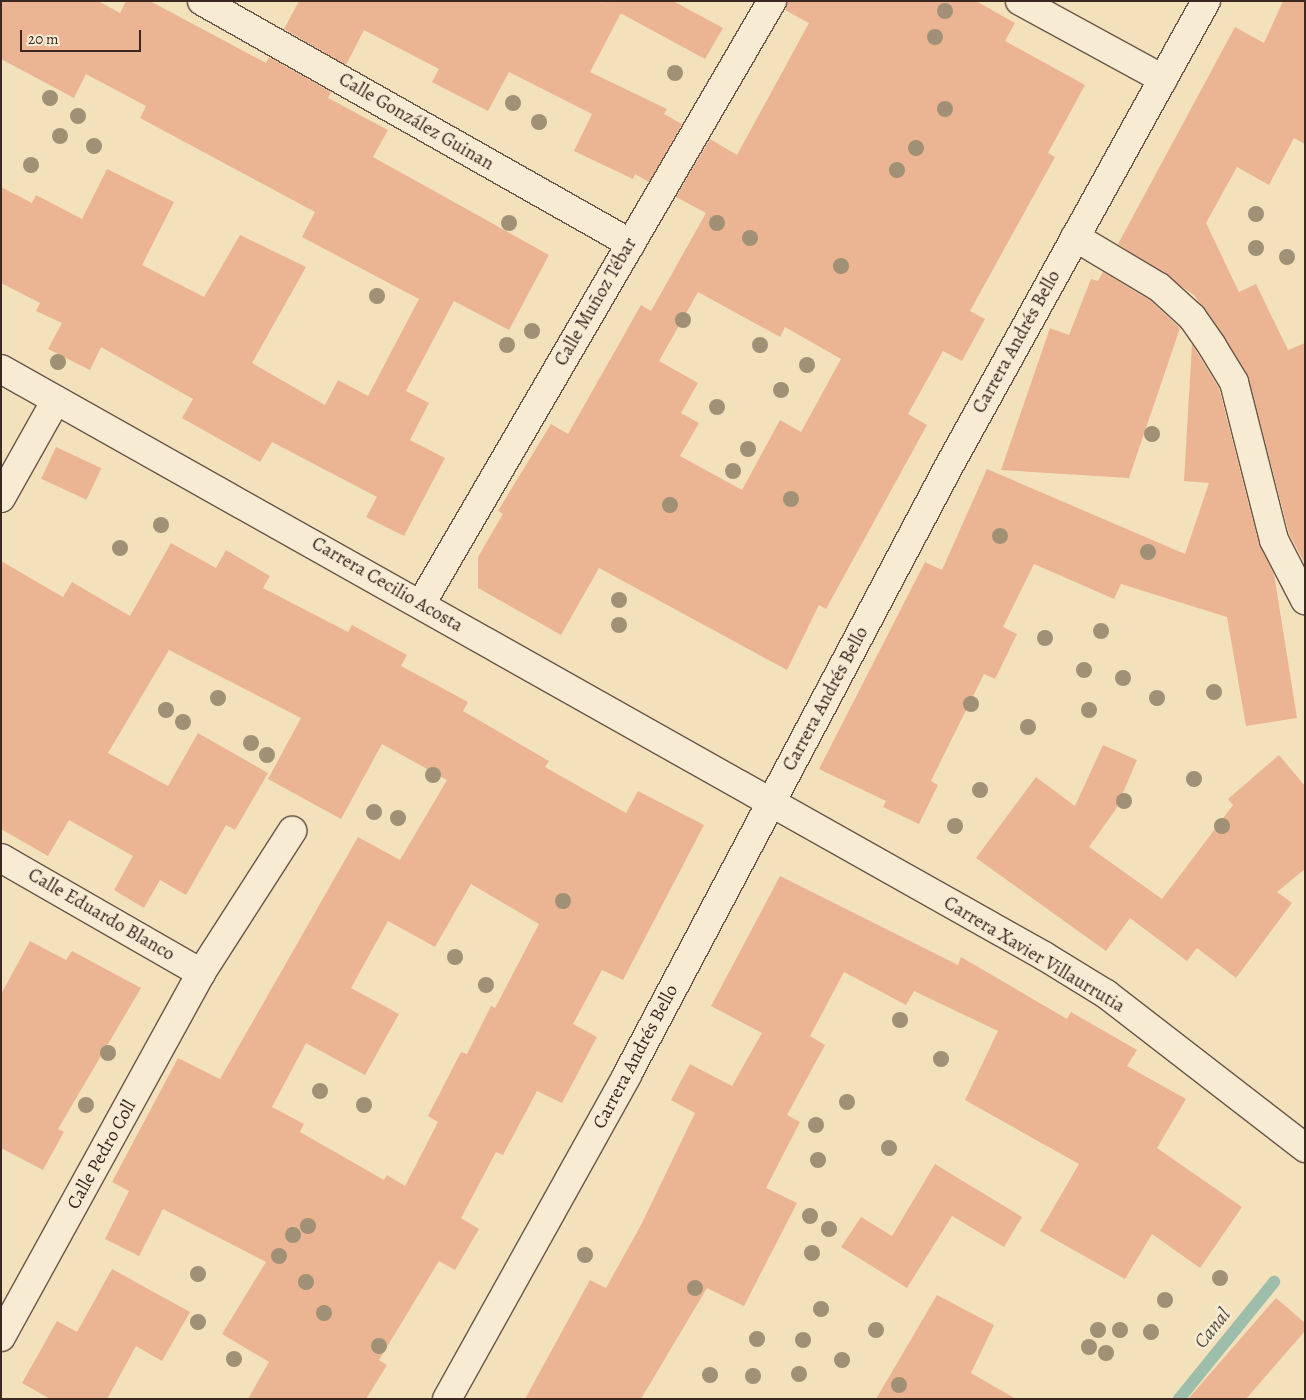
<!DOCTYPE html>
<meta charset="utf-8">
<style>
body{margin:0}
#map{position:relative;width:1306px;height:1400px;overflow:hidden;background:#f3e1bb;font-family:Alegreya,serif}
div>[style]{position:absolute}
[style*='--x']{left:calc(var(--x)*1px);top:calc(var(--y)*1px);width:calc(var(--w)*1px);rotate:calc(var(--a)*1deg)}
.stream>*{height:12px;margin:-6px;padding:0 6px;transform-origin:6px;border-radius:6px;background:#9cbeab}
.building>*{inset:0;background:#ebb594;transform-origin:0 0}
.roads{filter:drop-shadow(1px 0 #695648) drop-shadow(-1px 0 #695648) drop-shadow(0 1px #695648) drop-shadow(0 -1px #695648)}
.minor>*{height:28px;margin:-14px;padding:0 14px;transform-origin:14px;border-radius:14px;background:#f7ecd3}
.trees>*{width:16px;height:16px;margin:-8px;border-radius:50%;background:#a09075}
span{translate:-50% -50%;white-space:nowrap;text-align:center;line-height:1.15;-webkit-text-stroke:5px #f7ecd3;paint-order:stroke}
.street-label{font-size:19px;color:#3b2821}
.water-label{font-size:20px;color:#534e44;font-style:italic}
.frame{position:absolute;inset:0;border:2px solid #3b2821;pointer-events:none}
.scale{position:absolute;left:20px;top:30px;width:121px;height:22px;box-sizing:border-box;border:2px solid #3b2821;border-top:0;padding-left:6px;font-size:15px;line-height:18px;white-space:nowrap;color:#3b2821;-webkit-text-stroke:4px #f7ecd3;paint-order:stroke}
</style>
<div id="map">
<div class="stream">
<div style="--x:1179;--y:1399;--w:151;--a:-50.9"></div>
</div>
<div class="building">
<div style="clip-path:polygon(1px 1px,98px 1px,120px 13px,126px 1px,150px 1px,266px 63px,269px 57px,331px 92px,328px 98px,388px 130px,373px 157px,549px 255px,509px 330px,454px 301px,406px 391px,429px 403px,410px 440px,445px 458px,404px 536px,366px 517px,377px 497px,272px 442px,260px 462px,182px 418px,193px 399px,101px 347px,90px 370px,48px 349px,62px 323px,36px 311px,40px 303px,1px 283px,1px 187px,32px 203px,36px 195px,82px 219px,107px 169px,174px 202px,142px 265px,204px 297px,240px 235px,306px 267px,252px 363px,325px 405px,338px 380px,368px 396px,419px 299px,302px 237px,315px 212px,140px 118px,146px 106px,86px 74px,74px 98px,1px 59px)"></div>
<div style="clip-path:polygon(299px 1px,598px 1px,621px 13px,590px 72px,667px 109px,664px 114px,682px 124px,649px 182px,635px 174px,633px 179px,574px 151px,592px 114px,509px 72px,488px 111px,432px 82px,439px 69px,364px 30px,346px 65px,284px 29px)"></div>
<div style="clip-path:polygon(598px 1px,673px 1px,723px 28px,705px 59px)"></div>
<div style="clip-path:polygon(evenodd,788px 1px,976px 1px,1015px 23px,1005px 41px,1085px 85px,1048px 153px,1055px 157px,970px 311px,985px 319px,962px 361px,943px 351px,908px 414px,927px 425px,826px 609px,819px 605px,787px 670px,599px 568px,561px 635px,478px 588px,478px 557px,503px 514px,498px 511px,551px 424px,568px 434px,641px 305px,651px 311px,706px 213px,676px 197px,710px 139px,737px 155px,809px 23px,785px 10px,788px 1px,698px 292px,780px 337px,785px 327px,841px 359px,801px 432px,780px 420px,742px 490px,680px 456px,699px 423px,681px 413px,698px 383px,659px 361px,698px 292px)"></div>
<div style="clip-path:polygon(1283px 1px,1305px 1px,1305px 144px,1294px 138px,1269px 185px,1237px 167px,1206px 223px,1239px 292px,1256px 284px,1288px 350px,1305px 343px,1305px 564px,1289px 534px,1247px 374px,1194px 295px,1118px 244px,1235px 27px,1264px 43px)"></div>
<div style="clip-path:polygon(1103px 272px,1150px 300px,1180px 328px,1129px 478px,1001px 470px,1050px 328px,1069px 335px,1091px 279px,1098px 281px)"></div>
<div style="clip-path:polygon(1192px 344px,1219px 388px,1259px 544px,1274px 574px,1297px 718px,1246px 726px,1227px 617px,1121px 584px,1114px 599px,1034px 564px,1003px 627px,1017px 634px,995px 679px,984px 674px,931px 781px,938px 785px,919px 824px,883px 807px,886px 801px,819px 769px,925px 562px,942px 570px,987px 469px,1185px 554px,1209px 483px,1184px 481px)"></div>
<div style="left:56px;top:447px;width:50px;height:35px;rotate:25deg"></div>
<div style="clip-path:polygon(evenodd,171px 543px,216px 568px,226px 550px,270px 576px,263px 588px,348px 632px,352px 625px,407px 655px,401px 666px,468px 702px,463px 711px,549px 761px,545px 767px,626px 813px,638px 791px,704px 825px,623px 980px,602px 970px,573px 1024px,597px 1037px,562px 1103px,537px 1091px,503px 1155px,496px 1152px,461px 1218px,479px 1229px,455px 1270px,439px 1261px,379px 1360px,387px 1365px,366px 1399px,248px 1399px,269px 1362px,222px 1334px,266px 1262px,163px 1209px,139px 1256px,105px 1239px,129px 1191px,112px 1182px,178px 1058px,220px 1079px,358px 837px,400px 860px,447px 780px,382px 744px,341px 819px,268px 779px,301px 718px,169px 650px,108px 753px,168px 786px,198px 733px,268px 773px,235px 830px,226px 825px,186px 895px,160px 880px,144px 908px,114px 890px,133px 856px,69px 820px,48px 856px,1px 829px,1px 561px,63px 597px,72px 582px,130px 616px,171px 543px,471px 884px,539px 924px,495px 1008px,491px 1006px,467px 1054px,461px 1052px,428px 1116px,438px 1122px,405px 1186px,387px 1175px,384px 1180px,300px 1132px,304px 1124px,272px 1107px,306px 1043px,365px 1075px,399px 1014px,351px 988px,388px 921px,435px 947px,471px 884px)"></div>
<div style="clip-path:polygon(1103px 745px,1137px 760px,1116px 809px,1089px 847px,1162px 899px,1233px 805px,1228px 799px,1279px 755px,1305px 786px,1305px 869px,1277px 892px,1292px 903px,1236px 978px,1197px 948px,1187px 961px,1130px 918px,1106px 951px,976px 858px,1036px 777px,1075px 806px)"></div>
<div style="clip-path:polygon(780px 876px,958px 965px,961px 957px,1067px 1019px,1071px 1012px,1137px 1050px,1127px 1066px,1186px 1099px,1157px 1148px,1242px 1207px,1200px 1268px,1152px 1234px,1125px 1279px,1040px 1231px,1079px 1164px,965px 1100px,998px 1031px,914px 991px,906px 1005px,844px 972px,810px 1036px,825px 1045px,787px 1115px,800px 1122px,766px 1188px,797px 1203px,744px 1306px,707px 1288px,641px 1399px,525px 1399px,590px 1280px,606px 1288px,641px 1225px,695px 1113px,671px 1100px,690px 1064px,732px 1086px,762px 1033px,711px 1006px)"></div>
<div style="clip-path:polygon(30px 941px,66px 960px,72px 951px,141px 988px,58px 1129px,64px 1132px,43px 1170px,1px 1148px,1px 994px)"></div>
<div style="clip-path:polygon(935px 1164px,1022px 1217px,1004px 1247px,952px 1216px,907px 1288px,841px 1247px,861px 1217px,892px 1236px)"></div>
<div style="clip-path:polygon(112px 1269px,190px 1312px,162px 1361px,136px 1346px,107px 1399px,50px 1399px,22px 1383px,57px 1321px,77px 1332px)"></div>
<div style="clip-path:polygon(937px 1295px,994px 1325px,971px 1373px,1016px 1399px,876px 1399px)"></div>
<div style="clip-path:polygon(1276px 1298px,1305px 1323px,1305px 1331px,1246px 1399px,1188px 1399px)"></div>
</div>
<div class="roads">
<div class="minor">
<div style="--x:202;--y:1;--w:493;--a:29.5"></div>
<div style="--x:1020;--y:1;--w:163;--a:28.6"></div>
<div style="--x:1075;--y:237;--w:98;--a:30.8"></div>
<div style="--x:1159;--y:287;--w:45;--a:42.3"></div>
<div style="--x:1192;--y:317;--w:35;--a:55"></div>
<div style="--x:1212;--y:346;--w:42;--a:58.6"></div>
<div style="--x:1234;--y:382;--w:163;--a:75.8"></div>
<div style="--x:1274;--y:540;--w:68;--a:62.7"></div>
<div style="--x:1;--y:369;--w:1197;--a:29.37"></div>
<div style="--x:1044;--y:956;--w:73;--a:31.5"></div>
<div style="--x:1106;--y:994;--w:252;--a:37.7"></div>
<div style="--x:1;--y:498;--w:112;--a:-60.7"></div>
<div style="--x:421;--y:604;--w:698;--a:-59.8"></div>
<div style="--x:1;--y:858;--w:231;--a:29.9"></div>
<div style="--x:1;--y:1337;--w:415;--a:-61.2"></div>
<div style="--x:201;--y:973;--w:169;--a:-57.3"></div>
<div style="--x:447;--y:1399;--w:371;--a:-60.9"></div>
<div style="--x:627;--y:1075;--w:689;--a:-62.13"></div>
<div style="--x:949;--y:466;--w:531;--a:-61.07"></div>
</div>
</div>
<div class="trees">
<div style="left:945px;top:11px"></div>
<div style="left:935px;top:37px"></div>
<div style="left:675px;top:73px"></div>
<div style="left:50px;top:98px"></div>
<div style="left:513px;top:103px"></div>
<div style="left:945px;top:109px"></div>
<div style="left:78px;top:116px"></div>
<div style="left:539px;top:122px"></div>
<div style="left:60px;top:136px"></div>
<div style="left:94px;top:146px"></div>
<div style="left:916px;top:148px"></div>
<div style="left:31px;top:165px"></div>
<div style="left:897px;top:170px"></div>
<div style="left:1256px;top:214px"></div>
<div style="left:509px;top:223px"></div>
<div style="left:717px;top:223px"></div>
<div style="left:750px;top:238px"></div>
<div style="left:1256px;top:248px"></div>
<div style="left:1287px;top:257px"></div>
<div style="left:841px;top:266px"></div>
<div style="left:377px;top:296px"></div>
<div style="left:683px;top:320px"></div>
<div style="left:532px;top:331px"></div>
<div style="left:507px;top:345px"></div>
<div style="left:760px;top:345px"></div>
<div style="left:58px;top:362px"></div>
<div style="left:807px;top:365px"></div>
<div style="left:781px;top:390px"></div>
<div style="left:717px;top:407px"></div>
<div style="left:1152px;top:434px"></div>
<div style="left:748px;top:449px"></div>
<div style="left:733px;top:471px"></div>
<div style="left:791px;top:499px"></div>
<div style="left:670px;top:505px"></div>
<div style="left:161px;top:525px"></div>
<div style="left:1000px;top:536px"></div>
<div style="left:120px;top:548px"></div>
<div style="left:1148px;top:552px"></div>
<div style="left:619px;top:600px"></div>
<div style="left:619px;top:625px"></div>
<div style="left:1101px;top:631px"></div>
<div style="left:1045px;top:638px"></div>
<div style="left:1084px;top:670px"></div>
<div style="left:1123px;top:678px"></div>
<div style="left:1214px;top:692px"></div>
<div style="left:218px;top:698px"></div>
<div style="left:1157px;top:698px"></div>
<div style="left:971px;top:704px"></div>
<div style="left:166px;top:710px"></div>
<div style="left:1089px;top:710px"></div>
<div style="left:183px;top:722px"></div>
<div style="left:1028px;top:727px"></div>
<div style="left:251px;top:743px"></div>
<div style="left:267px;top:755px"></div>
<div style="left:433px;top:775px"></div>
<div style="left:1194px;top:779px"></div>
<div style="left:980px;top:790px"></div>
<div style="left:1124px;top:801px"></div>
<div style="left:374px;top:812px"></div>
<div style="left:398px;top:818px"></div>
<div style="left:955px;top:826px"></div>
<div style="left:1222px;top:826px"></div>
<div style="left:563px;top:901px"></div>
<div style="left:455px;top:957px"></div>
<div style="left:486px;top:985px"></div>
<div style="left:900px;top:1020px"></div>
<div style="left:108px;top:1053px"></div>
<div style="left:941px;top:1059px"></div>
<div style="left:320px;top:1091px"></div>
<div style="left:847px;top:1102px"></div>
<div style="left:86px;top:1105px"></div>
<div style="left:364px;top:1105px"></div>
<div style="left:816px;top:1125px"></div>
<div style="left:889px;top:1148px"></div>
<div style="left:818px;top:1160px"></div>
<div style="left:810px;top:1216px"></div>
<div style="left:308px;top:1226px"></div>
<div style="left:829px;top:1229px"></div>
<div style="left:293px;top:1235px"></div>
<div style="left:812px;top:1253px"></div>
<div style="left:585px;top:1255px"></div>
<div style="left:279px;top:1256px"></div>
<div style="left:198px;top:1274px"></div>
<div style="left:1220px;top:1278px"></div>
<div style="left:306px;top:1282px"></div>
<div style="left:695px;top:1288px"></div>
<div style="left:1165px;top:1300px"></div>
<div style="left:821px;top:1309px"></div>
<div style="left:324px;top:1313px"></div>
<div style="left:198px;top:1322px"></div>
<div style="left:876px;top:1330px"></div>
<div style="left:1098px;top:1330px"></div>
<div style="left:1120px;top:1330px"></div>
<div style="left:1151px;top:1332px"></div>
<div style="left:757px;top:1339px"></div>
<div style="left:803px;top:1340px"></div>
<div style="left:379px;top:1346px"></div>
<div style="left:1089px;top:1347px"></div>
<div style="left:1106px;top:1353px"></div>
<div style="left:234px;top:1359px"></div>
<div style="left:842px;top:1360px"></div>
<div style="left:799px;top:1374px"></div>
<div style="left:710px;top:1375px"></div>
<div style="left:753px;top:1376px"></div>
<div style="left:899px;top:1385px"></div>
</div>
<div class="street-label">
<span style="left:416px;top:122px;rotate:30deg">Calle González Guinan</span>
<span style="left:596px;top:302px;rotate:-60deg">Calle Muñoz Tébar</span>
<span style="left:1017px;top:342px;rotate:-61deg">Carrera Andrés Bello</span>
<span style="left:387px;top:585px;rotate:30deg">Carrera Cecilio Acosta</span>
<span style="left:826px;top:699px;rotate:-62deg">Carrera Andrés Bello</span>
<span style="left:101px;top:915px;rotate:30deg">Calle Eduardo Blanco</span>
<span style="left:1034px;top:955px;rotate:31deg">Carrera Xavier Villaurrutia</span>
<span style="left:636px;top:1057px;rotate:-62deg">Carrera Andrés Bello</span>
<span style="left:102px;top:1155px;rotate:-61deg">Calle Pedro Coll</span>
</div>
<div class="water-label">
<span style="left:1212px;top:1328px;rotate:-51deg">Canal</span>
</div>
<div class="frame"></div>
<div class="scale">20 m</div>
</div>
